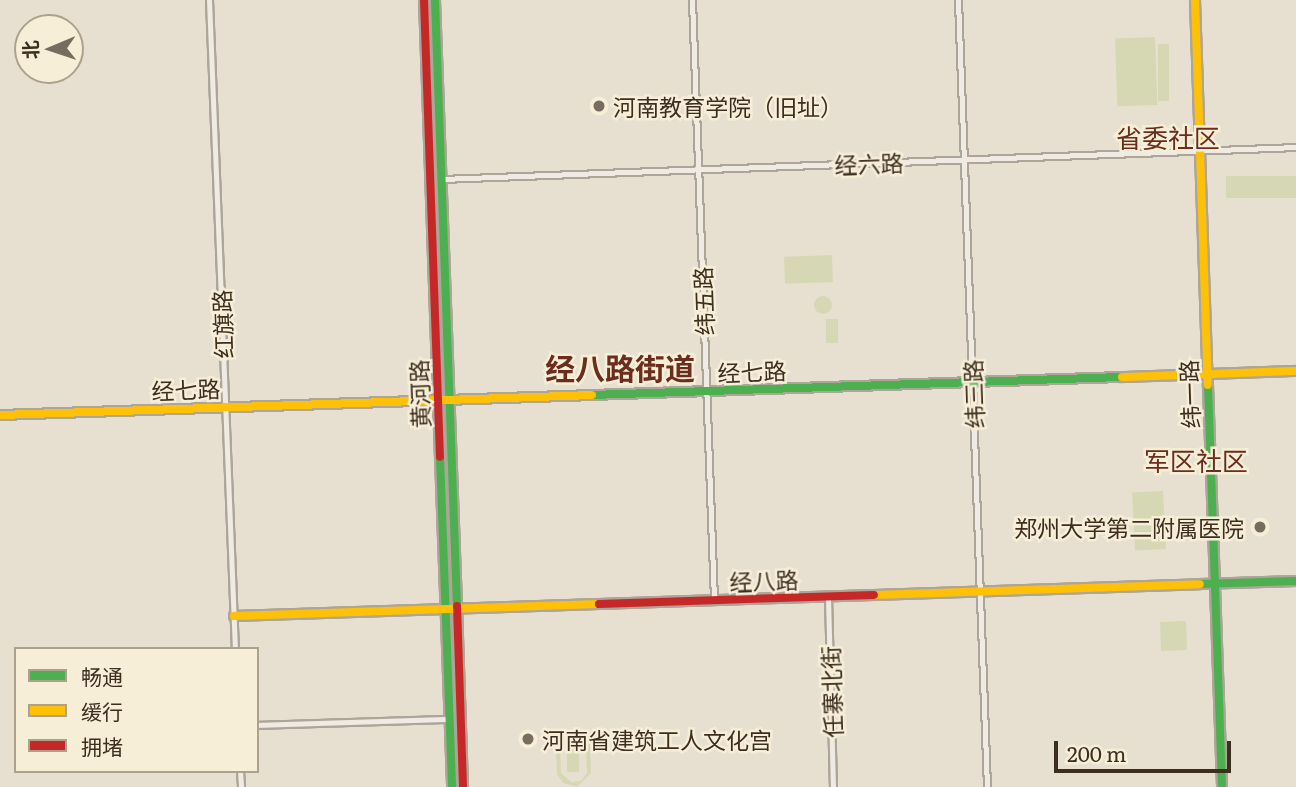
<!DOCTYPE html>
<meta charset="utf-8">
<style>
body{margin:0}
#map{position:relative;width:1296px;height:787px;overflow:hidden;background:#e7e0d1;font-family:Literata,"Noto Sans SC",serif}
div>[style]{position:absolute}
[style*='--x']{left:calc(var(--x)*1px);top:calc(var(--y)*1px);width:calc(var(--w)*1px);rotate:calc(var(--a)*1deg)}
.green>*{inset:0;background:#d6d7b3;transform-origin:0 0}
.round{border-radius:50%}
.roads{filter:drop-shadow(2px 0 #ada599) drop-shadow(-2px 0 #ada599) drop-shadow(0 2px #ada599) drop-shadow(0 -2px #ada599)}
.street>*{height:5px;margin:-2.5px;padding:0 2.5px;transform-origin:2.5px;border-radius:2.5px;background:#efebe3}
.fast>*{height:8px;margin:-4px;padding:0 4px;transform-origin:4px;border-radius:4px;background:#4caf50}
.slow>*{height:8px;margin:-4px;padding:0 4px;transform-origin:4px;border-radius:4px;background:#ffc107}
.jam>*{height:8px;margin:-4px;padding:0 4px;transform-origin:4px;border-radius:4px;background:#c62828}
.dots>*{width:19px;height:19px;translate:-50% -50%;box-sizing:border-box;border:4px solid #f7eed8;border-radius:50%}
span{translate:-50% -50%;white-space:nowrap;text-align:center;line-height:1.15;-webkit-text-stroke:5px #f7eed8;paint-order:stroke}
.poi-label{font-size:23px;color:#3d2e20}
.left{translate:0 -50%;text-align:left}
.right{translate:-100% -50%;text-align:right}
.street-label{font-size:23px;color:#3d2e20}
.quarter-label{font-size:26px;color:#6b2e1e}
.district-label{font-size:30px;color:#6b2e1e;font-weight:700}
.legend{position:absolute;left:14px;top:647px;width:245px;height:126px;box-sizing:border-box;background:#f7eed8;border:2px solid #ada18e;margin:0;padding:9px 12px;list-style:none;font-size:21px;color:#3d2e20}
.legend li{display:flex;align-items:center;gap:14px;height:35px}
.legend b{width:35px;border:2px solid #ada18e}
.north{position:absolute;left:14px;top:14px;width:70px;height:70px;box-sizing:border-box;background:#f7eed8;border:2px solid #ada18e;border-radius:50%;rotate:268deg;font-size:19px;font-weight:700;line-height:28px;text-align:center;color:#3d2e20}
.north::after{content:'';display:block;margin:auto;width:24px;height:32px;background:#786c5e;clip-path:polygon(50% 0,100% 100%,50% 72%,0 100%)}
.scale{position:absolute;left:1054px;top:741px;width:177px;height:32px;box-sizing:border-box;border:4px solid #3d2e20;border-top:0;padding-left:9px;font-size:21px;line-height:24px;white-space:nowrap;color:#3d2e20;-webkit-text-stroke:5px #f7eed8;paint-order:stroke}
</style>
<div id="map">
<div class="green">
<div style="left:1155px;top:37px;width:68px;height:40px;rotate:88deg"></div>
<div style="left:1158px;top:44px;width:11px;height:57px"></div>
<div style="left:1296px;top:176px;width:22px;height:70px;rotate:90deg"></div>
<div style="left:832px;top:255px;width:27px;height:48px;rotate:88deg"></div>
<div class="round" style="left:814px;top:296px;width:18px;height:18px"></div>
<div style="left:826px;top:319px;width:12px;height:24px"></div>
<div style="left:1163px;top:491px;width:58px;height:31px;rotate:87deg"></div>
<div style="left:1186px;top:621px;width:29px;height:26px;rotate:88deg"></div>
<div style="clip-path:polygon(evenodd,572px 733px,590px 744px,591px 773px,577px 787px,563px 783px,557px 774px,556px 745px,572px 733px,578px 738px,586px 745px,587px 773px,581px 781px,571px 782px,561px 773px,560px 746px,566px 739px,578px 738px)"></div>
<div style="left:567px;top:748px;width:12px;height:24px"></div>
</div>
<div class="roads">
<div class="street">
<div style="--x:209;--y:0;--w:650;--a:87.71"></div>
<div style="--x:692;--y:0;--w:601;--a:87.9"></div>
<div style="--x:958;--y:0;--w:788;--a:87.89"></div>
<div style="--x:441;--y:179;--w:856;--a:-2.14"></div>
<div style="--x:828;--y:597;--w:190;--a:88.5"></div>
<div style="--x:257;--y:725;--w:193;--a:-1.8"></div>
<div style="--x:240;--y:771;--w:16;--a:86"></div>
</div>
<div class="fast">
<div style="--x:435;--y:0;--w:606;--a:87.92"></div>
<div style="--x:1208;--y:385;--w:402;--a:88"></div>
<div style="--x:592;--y:395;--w:530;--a:-1.95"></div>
<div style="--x:440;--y:457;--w:330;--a:87.9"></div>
<div style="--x:1200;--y:584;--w:96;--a:-1.8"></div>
</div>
<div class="slow">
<div style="--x:1195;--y:0;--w:385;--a:88.1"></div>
<div style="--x:1122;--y:377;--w:174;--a:-2"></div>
<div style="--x:0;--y:415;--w:592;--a:-1.93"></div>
<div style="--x:874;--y:595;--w:326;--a:-1.9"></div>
<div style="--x:234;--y:616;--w:365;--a:-1.9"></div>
</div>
<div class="jam">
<div style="--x:424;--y:0;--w:457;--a:88"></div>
<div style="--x:599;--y:604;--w:275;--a:-1.9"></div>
<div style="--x:457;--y:606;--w:181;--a:88.1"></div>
</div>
</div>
<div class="dots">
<div style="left:599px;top:106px;background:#786c5e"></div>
<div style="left:1260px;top:527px;background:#786c5e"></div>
<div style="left:528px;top:739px;background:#786c5e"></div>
</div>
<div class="poi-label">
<span class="left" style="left:613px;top:106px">河南教育学院（旧址）</span>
<span class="right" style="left:1244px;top:527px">郑州大学第二附属医院</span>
<span class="left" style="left:542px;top:739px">河南省建筑工人文化宫</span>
</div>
<div class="street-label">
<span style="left:869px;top:163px;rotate:-2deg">经六路</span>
<span style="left:703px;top:301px;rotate:-92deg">纬五路</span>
<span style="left:222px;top:324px;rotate:-92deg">红旗路</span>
<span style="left:752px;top:371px;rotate:-2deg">经七路</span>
<span style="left:186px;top:389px;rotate:-2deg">经七路</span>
<span style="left:419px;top:394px;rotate:-92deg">黄河路</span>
<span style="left:973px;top:394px;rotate:-92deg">纬三路</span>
<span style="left:1189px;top:394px;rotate:-92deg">纬一路</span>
<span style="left:764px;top:580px;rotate:-2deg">经八路</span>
<span style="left:831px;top:692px;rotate:-92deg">任寨北街</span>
</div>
<div class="quarter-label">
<span style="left:1168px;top:137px">省委社区</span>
<span style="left:1196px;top:460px">军区社区</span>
</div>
<div class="district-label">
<span style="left:620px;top:367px">经八路街道</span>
</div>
<ul class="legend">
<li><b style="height:9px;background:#4caf50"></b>畅通</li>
<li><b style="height:9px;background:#ffc107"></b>缓行</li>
<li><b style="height:9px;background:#c62828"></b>拥堵</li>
</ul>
<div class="north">北</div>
<div class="scale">200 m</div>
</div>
